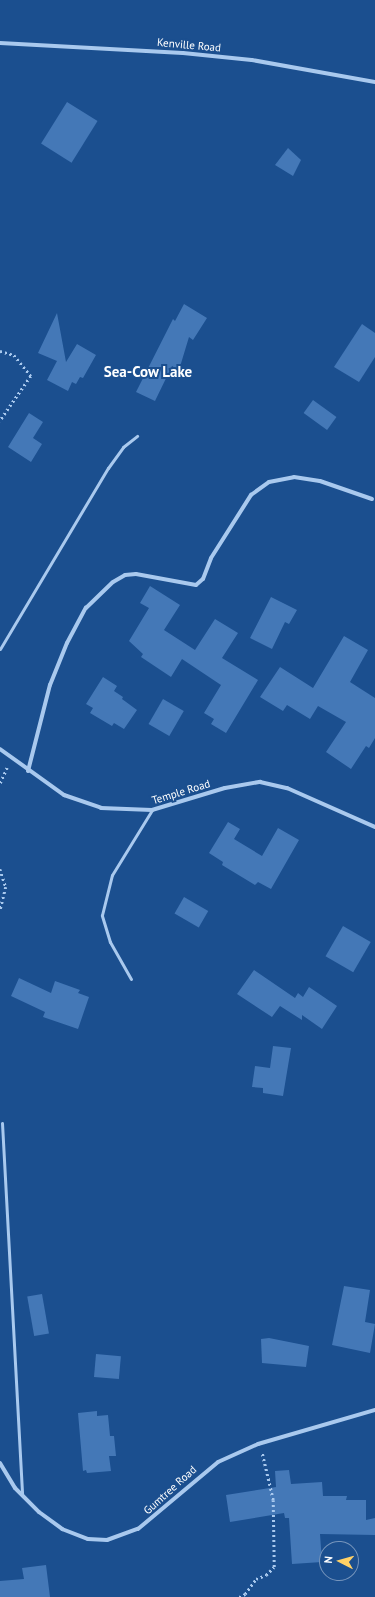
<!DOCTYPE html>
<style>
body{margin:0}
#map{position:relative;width:375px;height:1597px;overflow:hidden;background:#1b4f8f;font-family:"PT Sans",sans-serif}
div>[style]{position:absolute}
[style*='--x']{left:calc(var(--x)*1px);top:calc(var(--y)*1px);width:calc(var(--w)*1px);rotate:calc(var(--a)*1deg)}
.building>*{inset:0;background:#4478b7;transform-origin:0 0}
.path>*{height:2.5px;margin-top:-1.25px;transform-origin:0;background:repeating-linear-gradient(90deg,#a9c9ee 0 2px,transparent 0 5px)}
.lane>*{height:3px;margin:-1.5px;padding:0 1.5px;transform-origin:1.5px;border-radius:1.5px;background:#a9c9ee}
.street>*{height:4px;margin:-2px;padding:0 2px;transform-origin:2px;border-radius:2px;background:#a9c9ee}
span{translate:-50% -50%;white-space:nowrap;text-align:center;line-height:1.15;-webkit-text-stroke:4px #1b4f8f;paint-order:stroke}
.street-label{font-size:11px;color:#fff}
.district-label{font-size:15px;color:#fff;font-weight:700}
.north{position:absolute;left:319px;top:1541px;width:40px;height:40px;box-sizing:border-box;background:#1b4f8f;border:1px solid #7695bc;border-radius:50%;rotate:276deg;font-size:11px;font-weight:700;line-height:16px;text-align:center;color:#fff}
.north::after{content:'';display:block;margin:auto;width:14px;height:18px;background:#ffd166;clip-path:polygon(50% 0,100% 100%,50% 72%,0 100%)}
</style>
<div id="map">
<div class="building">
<div style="left:67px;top:102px;width:36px;height:49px;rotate:32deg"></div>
<div style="clip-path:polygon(288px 148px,301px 160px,293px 176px,275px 165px)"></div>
<div style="clip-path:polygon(184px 304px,207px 318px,193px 340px,189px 337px,179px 370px,172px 366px,155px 401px,136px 392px,173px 319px,175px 321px)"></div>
<div style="clip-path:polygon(57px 313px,66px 362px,77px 344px,96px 355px,83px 378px,80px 377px,76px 384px,72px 382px,68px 391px,47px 380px,57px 361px,38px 353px)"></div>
<div style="clip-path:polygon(362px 324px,375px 333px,375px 357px,359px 382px,334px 367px)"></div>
<div style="left:313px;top:400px;width:29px;height:16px;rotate:36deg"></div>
<div style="clip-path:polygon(29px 413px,43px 422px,33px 438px,42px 444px,31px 462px,8px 447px)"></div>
<div style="clip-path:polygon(150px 586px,180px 605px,164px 630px,195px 650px,215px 619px,238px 633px,222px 658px,258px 680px,226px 733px,211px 724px,214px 719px,204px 713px,221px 685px,182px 659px,171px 677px,141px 657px,143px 654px,129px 641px,149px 608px,140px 603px)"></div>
<div style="clip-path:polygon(271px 597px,297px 610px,289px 624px,285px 622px,272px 649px,250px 638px)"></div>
<div style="clip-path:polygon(344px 636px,368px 650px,350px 682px,375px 698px,375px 738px,369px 748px,366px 746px,351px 769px,326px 752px,346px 722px,318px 706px,310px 719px,287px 705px,283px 711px,260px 697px,280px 667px,313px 688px)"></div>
<div style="clip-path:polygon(103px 677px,117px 686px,114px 691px,123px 697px,122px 699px,137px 710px,124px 729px,114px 723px,112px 726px,90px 713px,93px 708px,86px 704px)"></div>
<div style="left:163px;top:699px;width:24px;height:29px;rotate:30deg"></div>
<div style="clip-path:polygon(228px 822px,240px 829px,234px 839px,262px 856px,278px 828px,299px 840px,271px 889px,258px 882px,255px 885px,222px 865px,223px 862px,209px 853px)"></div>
<div style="left:184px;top:897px;width:28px;height:19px;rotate:30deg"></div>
<div style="left:343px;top:926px;width:32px;height:35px;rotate:30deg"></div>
<div style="clip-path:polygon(254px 970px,295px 998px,298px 993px,303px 997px,309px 987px,337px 1006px,322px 1029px,302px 1015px,302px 1020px,280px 1006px,272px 1017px,237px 994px)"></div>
<div style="clip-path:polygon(19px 978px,51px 993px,55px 981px,80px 990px,78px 993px,89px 997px,78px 1029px,43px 1017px,45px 1012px,11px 996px)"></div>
<div style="clip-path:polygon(273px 1046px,291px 1048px,283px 1096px,263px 1093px,263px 1088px,252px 1087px,255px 1066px,270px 1068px)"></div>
<div style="clip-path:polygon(344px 1286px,370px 1290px,365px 1322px,375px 1324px,370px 1353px,332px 1345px)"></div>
<div style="left:42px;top:1294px;width:40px;height:15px;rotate:80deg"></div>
<div style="clip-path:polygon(269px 1338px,309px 1346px,306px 1367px,262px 1363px,261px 1339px)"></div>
<div style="left:96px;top:1354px;width:25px;height:23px;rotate:5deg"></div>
<div style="clip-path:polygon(97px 1411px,97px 1416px,108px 1415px,110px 1436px,114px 1436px,116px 1456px,109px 1456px,111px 1471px,87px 1473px,86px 1470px,83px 1471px,78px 1413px)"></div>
<div style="clip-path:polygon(289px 1470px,291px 1484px,322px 1482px,323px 1496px,347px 1496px,346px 1500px,366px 1500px,366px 1520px,375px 1518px,375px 1535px,320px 1534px,322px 1562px,292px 1564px,289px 1518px,285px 1518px,284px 1513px,230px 1522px,226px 1495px,276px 1487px,275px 1471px)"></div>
<div style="clip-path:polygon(46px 1565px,50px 1597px,0 1597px,0 1581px,24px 1579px,22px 1568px)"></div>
</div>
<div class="path">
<div style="--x:0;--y:351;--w:15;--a:16"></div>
<div style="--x:14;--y:355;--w:27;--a:51"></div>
<div style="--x:31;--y:376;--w:55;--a:124.6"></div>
<div style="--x:0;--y:783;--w:17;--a:-66"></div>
<div style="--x:0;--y:869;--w:19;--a:72"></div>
<div style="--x:6;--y:887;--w:25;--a:104"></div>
<div style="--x:239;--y:1597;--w:7;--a:-27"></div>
<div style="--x:245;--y:1594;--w:19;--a:-54"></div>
<div style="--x:256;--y:1579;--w:11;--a:-22"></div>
<div style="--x:266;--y:1575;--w:11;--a:-45"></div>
<div style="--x:274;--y:1567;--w:67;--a:-90.9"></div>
<div style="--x:273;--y:1500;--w:48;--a:-103.2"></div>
</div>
<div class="lane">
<div style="--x:0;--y:649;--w:211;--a:-59.2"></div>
<div style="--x:108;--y:468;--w:26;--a:-54"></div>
<div style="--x:123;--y:447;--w:18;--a:-38"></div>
<div style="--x:131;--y:979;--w:43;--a:-119.6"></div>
<div style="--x:110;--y:942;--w:28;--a:-107"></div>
<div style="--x:102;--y:915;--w:41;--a:-76"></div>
<div style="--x:112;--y:875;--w:76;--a:-58.4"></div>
<div style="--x:2;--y:1123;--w:373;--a:86.9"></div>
</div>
<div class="street">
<div style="--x:0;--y:43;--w:183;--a:3.1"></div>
<div style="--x:183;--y:53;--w:69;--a:5.8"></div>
<div style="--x:252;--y:60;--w:125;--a:10.1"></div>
<div style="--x:0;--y:749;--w:79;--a:35.7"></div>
<div style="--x:64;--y:795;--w:39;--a:19"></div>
<div style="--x:101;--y:808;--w:51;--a:2.2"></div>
<div style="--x:152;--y:810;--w:76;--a:-16.8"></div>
<div style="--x:225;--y:788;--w:36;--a:-10"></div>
<div style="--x:260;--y:782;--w:28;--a:13"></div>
<div style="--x:287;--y:788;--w:96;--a:23.9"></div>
<div style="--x:28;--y:771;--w:89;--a:-75.7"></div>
<div style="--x:50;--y:685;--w:45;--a:-68"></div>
<div style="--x:67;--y:643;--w:40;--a:-62"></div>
<div style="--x:86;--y:608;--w:37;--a:-44"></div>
<div style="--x:113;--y:582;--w:14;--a:-30"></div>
<div style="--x:125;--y:575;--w:11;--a:-5"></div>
<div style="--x:136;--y:574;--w:61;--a:10.4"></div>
<div style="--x:196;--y:585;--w:9;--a:-41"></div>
<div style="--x:203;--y:579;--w:22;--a:-69"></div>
<div style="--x:211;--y:558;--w:75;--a:-57.6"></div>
<div style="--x:251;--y:495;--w:22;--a:-36"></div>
<div style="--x:269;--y:482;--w:25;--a:-11"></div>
<div style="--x:294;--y:477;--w:26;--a:9"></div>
<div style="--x:320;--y:481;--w:55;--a:19.1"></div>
<div style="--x:0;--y:1463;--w:29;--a:59"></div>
<div style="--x:15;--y:1488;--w:34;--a:45"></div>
<div style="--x:39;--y:1512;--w:29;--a:36"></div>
<div style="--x:62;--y:1529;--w:28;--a:21"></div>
<div style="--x:88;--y:1539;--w:19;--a:3"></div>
<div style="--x:107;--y:1540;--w:33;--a:-20"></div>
<div style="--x:138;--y:1529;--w:104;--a:-39.9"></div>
<div style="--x:218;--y:1462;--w:44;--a:-24.2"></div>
<div style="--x:258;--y:1444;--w:122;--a:-16.2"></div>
</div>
<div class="street-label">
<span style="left:189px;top:45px;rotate:5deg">Kenville Road</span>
<span style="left:181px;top:792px;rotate:-17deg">Temple Road</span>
<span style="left:170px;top:1490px;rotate:-42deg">Gumtree Road</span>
</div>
<div class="district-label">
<span style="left:148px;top:372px">Sea-Cow Lake</span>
</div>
<div class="north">N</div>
</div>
